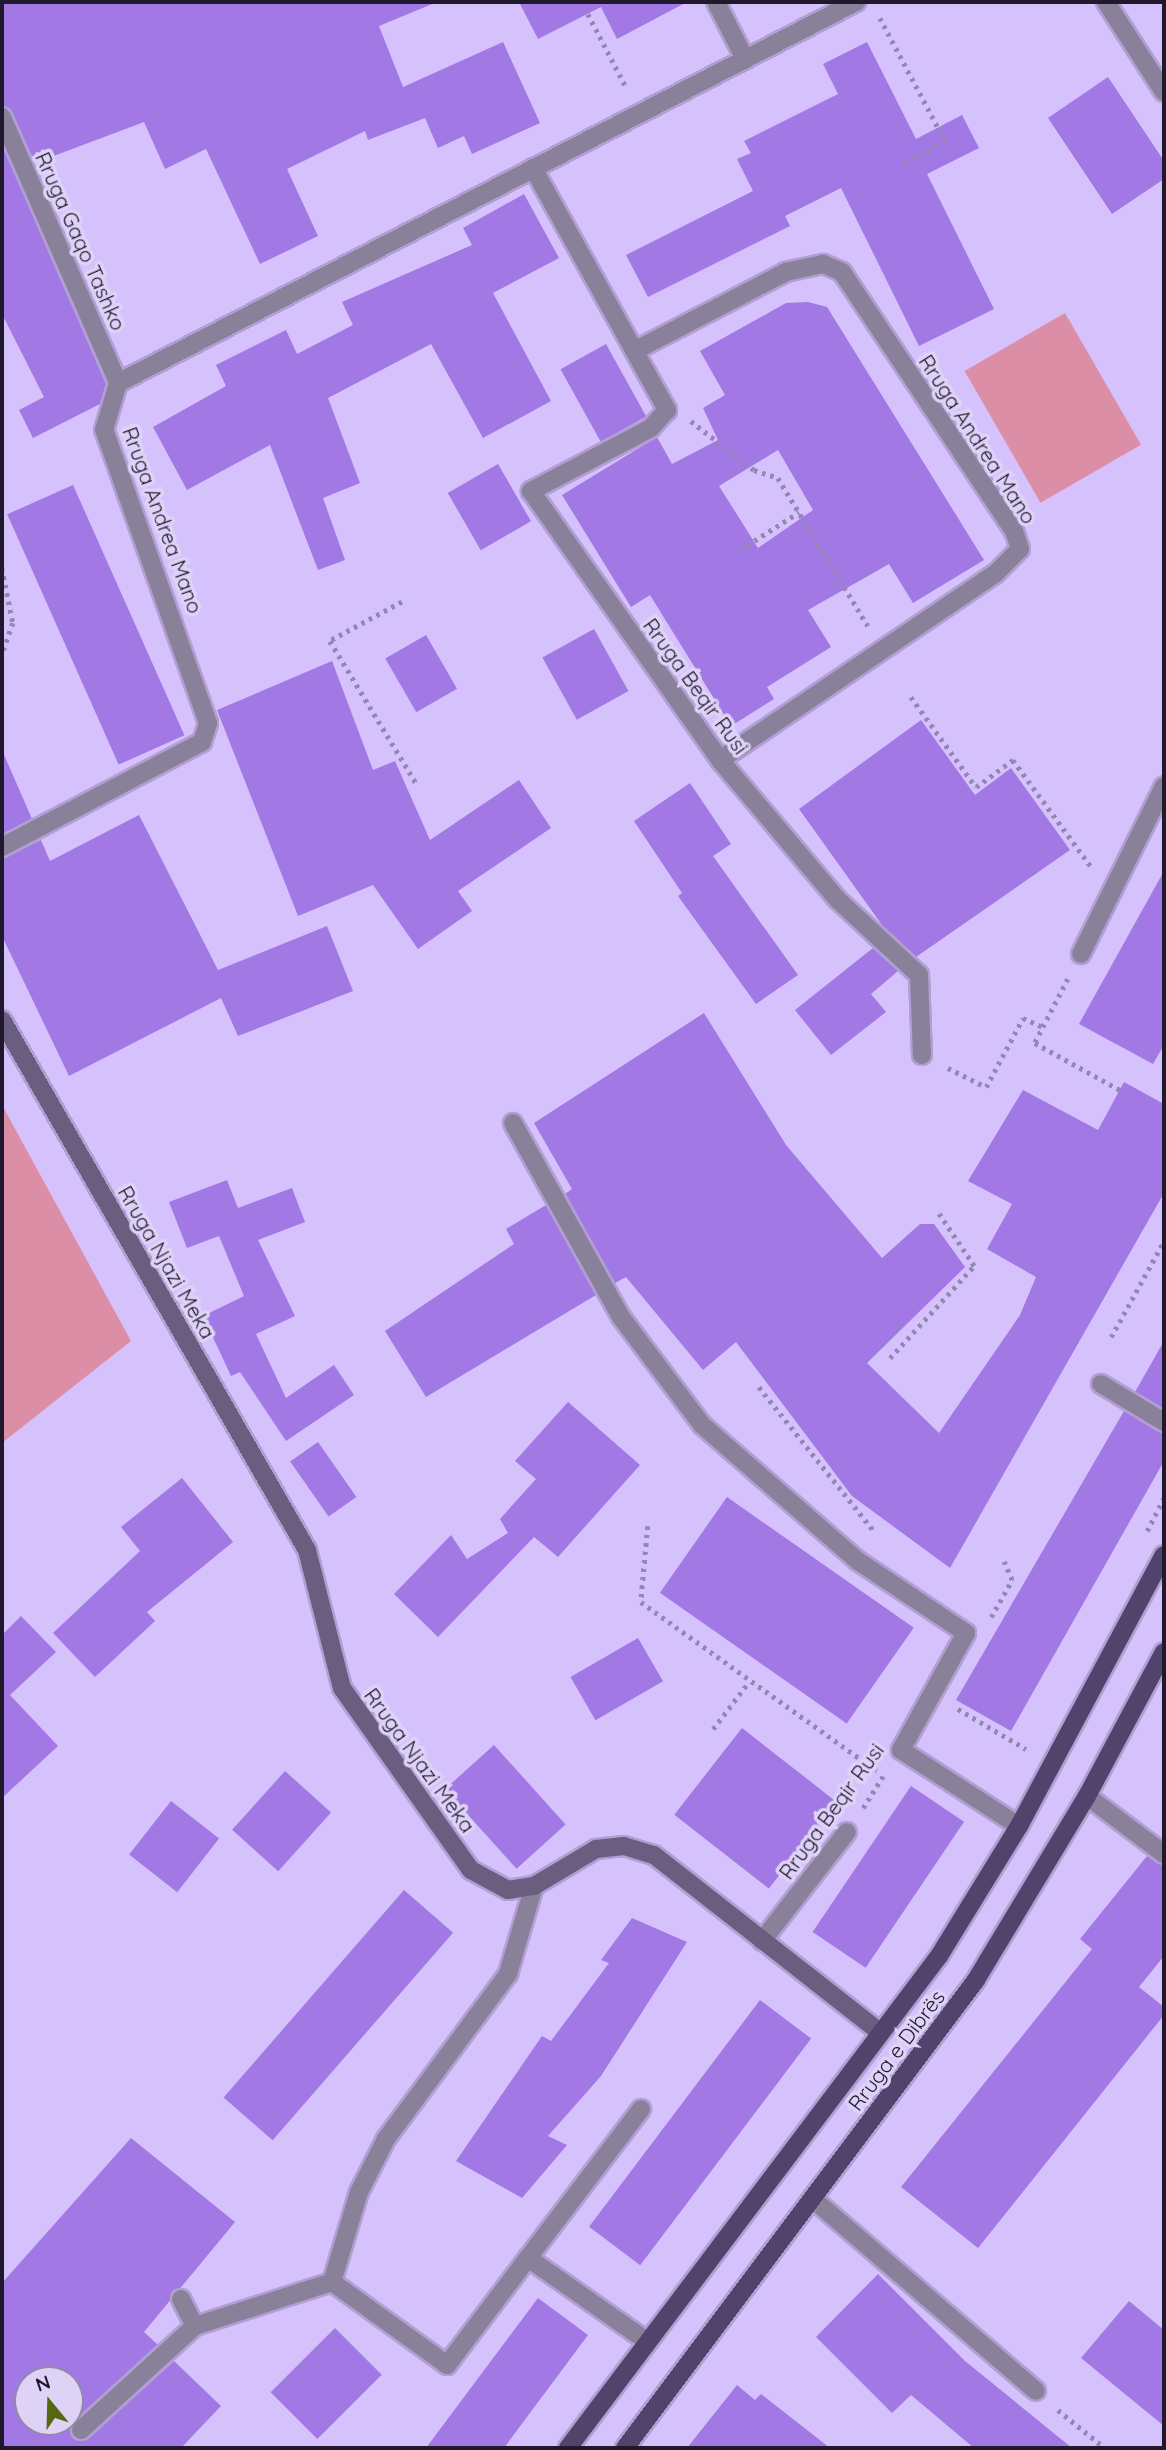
<!DOCTYPE html>
<meta charset="utf-8">
<style>
body{margin:0}
#map{position:relative;width:1166px;height:2450px;overflow:hidden;background:#d5c1fc;font-family:Quicksand,sans-serif}
div>[style]{position:absolute}
[style*='--x']{left:calc(var(--x)*1px);top:calc(var(--y)*1px);width:calc(var(--w)*1px);rotate:calc(var(--a)*1deg)}
.green>*{inset:0;background:#dc8ea6;transform-origin:0 0}
.building>*{inset:0;background:#a278e4;transform-origin:0 0}
.path>*{height:4.5px;margin-top:-2.25px;transform-origin:0;background:repeating-linear-gradient(90deg,#9586b3 0 3.5px,transparent 0 8.5px)}
.roads{filter:drop-shadow(2px 0 #b19fd3) drop-shadow(-2px 0 #b19fd3) drop-shadow(0 2px #b19fd3) drop-shadow(0 -2px #b19fd3)}
.lane>*{height:18px;margin:-9px;padding:0 9px;transform-origin:9px;border-radius:9px;background:#89819a}
.street>*{height:18px;margin:-9px;padding:0 9px;transform-origin:9px;border-radius:9px;background:#89819a}
.secondary>*{height:18px;margin:-9px;padding:0 9px;transform-origin:9px;border-radius:9px;background:#695d80}
.primary>*{height:18px;margin:-9px;padding:0 9px;transform-origin:9px;border-radius:9px;background:#52436d}
span{translate:-50% -50%;white-space:nowrap;text-align:center;line-height:1.15;-webkit-text-stroke:7px #ded3f7;paint-order:stroke}
.street-label{font-size:21px;color:#20192e}
.frame{position:absolute;inset:0;border:4px solid #20192e;pointer-events:none}
.north{position:absolute;left:14px;top:2366px;width:70px;height:70px;box-sizing:border-box;background:#ded3f7;border:2px solid #9289a7;border-radius:50%;rotate:341deg;font-size:19px;font-weight:700;line-height:28px;text-align:center;color:#20192e}
.north::after{content:'';display:block;margin:auto;width:24px;height:32px;background:#57670f;clip-path:polygon(50% 0,100% 100%,50% 72%,0 100%)}
</style>
<div id="map">
<div class="green">
<div style="left:1065px;top:313px;width:152px;height:116px;rotate:60deg"></div>
<div style="clip-path:polygon(2px 1105px,131px 1341px,2px 1443px)"></div>
</div>
<div class="building">
<div style="clip-path:polygon(2px 2px,437px 2px,379px 26px,403px 87px,503px 42px,540px 123px,472px 154px,464px 136px,438px 148px,425px 118px,368px 140px,365px 131px,287px 169px,318px 236px,260px 264px,206px 149px,165px 169px,144px 122px,35px 163px,12px 112px,2px 106px)"></div>
<div style="clip-path:polygon(519px 2px,687px 2px,617px 39px,601px 7px,538px 39px)"></div>
<div style="clip-path:polygon(867px 42px,916px 139px,962px 115px,979px 148px,927px 174px,994px 309px,919px 346px,841px 188px,785px 216px,790px 226px,648px 297px,626px 255px,753px 191px,737px 159px,751px 153px,744px 141px,838px 94px,823px 64px)"></div>
<div style="clip-path:polygon(1108px 77px,1164px 161px,1164px 179px,1112px 214px,1048px 118px)"></div>
<div style="clip-path:polygon(2px 145px,106px 384px,100px 404px,33px 438px,19px 410px,44px 397px,2px 314px)"></div>
<div style="clip-path:polygon(524px 194px,559px 258px,493px 293px,551px 401px,483px 438px,431px 344px,328px 398px,360px 483px,323px 498px,345px 560px,318px 570px,270px 445px,187px 490px,153px 427px,226px 386px,216px 365px,286px 330px,297px 354px,353px 325px,342px 302px,472px 245px,463px 228px)"></div>
<div style="clip-path:polygon(evenodd,808px 302px,827px 307px,984px 560px,913px 603px,889px 564px,808px 610px,831px 647px,767px 687px,774px 699px,731px 726px,650px 595px,631px 607px,562px 495px,657px 437px,672px 464px,718px 440px,703px 408px,725px 395px,700px 351px,786px 303px,808px 302px,778px 450px,813px 510px,758px 548px,719px 486px,778px 450px)"></div>
<div style="left:606px;top:344px;width:83px;height:52px;rotate:61deg"></div>
<div style="left:498px;top:464px;width:66px;height:58px;rotate:60deg"></div>
<div style="left:73px;top:485px;width:274px;height:72px;rotate:66deg"></div>
<div style="left:594px;top:629px;width:71px;height:59px;rotate:61deg"></div>
<div style="left:426px;top:635px;width:62px;height:47px;rotate:60deg"></div>
<div style="clip-path:polygon(332px 661px,373px 770px,395px 761px,430px 840px,519px 780px,551px 828px,458px 891px,472px 911px,418px 949px,373px 885px,298px 916px,217px 710px)"></div>
<div style="clip-path:polygon(921px 720px,975px 795px,1011px 768px,1070px 850px,916px 957px,882px 925px,799px 809px)"></div>
<div style="clip-path:polygon(2px 750px,32px 819px,2px 834px)"></div>
<div style="clip-path:polygon(690px 783px,731px 844px,713px 856px,798px 975px,756px 1004px,678px 896px,682px 893px,634px 821px)"></div>
<div style="clip-path:polygon(139px 815px,218px 970px,327px 926px,353px 991px,238px 1036px,221px 998px,69px 1076px,2px 936px,2px 858px,41px 840px,50px 861px)"></div>
<div style="clip-path:polygon(1164px 871px,1164px 1045px,1153px 1064px,1079px 1024px)"></div>
<div style="clip-path:polygon(873px 948px,898px 971px,871px 994px,886px 1012px,831px 1055px,795px 1010px)"></div>
<div style="clip-path:polygon(704px 1013px,786px 1145px,882px 1258px,920px 1224px,934px 1224px,965px 1267px,867px 1363px,939px 1433px,1020px 1315px,1036px 1277px,987px 1249px,1012px 1204px,968px 1181px,1023px 1090px,1098px 1130px,1124px 1082px,1164px 1104px,1164px 1193px,950px 1568px,852px 1496px,736px 1342px,703px 1370px,626px 1277px,615px 1283px,565px 1194px,572px 1189px,534px 1123px)"></div>
<div style="clip-path:polygon(227px 1180px,238px 1208px,292px 1188px,305px 1222px,258px 1240px,295px 1316px,256px 1334px,286px 1398px,334px 1365px,354px 1395px,286px 1441px,240px 1372px,231px 1376px,203px 1316px,244px 1296px,219px 1236px,187px 1248px,169px 1202px)"></div>
<div style="clip-path:polygon(546px 1205px,596px 1295px,426px 1397px,385px 1331px,514px 1244px,506px 1229px)"></div>
<div style="clip-path:polygon(1164px 1341px,1164px 1409px,1135px 1392px)"></div>
<div style="clip-path:polygon(568px 1402px,640px 1465px,558px 1557px,534px 1537px,438px 1637px,394px 1594px,451px 1535px,467px 1559px,508px 1533px,500px 1519px,536px 1479px,515px 1461px)"></div>
<div style="clip-path:polygon(1124px 1411px,1164px 1433px,1164px 1461px,1011px 1731px,956px 1700px)"></div>
<div style="left:318px;top:1442px;width:67px;height:34px;rotate:55deg"></div>
<div style="clip-path:polygon(182px 1478px,233px 1542px,147px 1612px,155px 1621px,95px 1677px,53px 1633px,140px 1551px,121px 1527px)"></div>
<div style="left:727px;top:1497px;width:228px;height:117px;rotate:35deg"></div>
<div style="clip-path:polygon(21px 1616px,56px 1652px,10px 1695px,58px 1746px,2px 1798px,2px 1635px)"></div>
<div style="left:638px;top:1638px;width:50px;height:78px;rotate:60deg"></div>
<div style="left:742px;top:1728px;width:120px;height:110px;rotate:38deg"></div>
<div style="left:494px;top:1745px;width:107px;height:66px;rotate:48deg"></div>
<div style="left:285px;top:1771px;width:62px;height:79px;rotate:42deg"></div>
<div style="left:911px;top:1786px;width:64px;height:176px;rotate:34deg"></div>
<div style="left:171px;top:1801px;width:61px;height:68px;rotate:38deg"></div>
<div style="clip-path:polygon(1147px 1856px,1164px 1865px,1164px 1956px,1139px 1987px,1164px 2007px,1164px 2015px,978px 2248px,901px 2187px,1092px 1949px,1080px 1939px)"></div>
<div style="left:404px;top:1890px;width:65px;height:275px;rotate:41deg"></div>
<div style="clip-path:polygon(632px 1918px,687px 1942px,601px 2076px,548px 2136px,567px 2145px,522px 2198px,456px 2161px,542px 2036px,551px 2041px,609px 1963px,601px 1960px)"></div>
<div style="left:760px;top:2000px;width:64px;height:284px;rotate:37deg"></div>
<div style="clip-path:polygon(evenodd,131px 2138px,235px 2222px,144px 2332px,158px 2345px,73px 2422px,70px 2433px,78px 2441px,88px 2439px,174px 2361px,221px 2406px,181px 2448px,2px 2448px,2px 2283px,131px 2138px,28px 2380px,70px 2380px,70px 2422px,28px 2422px,28px 2380px)"></div>
<div style="clip-path:polygon(878px 2274px,965px 2361px,1072px 2448px,974px 2448px,911px 2395px,892px 2413px,816px 2337px)"></div>
<div style="clip-path:polygon(538px 2298px,588px 2335px,504px 2448px,426px 2448px)"></div>
<div style="clip-path:polygon(1129px 2301px,1164px 2330px,1164px 2426px,1081px 2358px)"></div>
<div style="left:335px;top:2328px;width:66px;height:91px;rotate:45deg"></div>
<div style="clip-path:polygon(737px 2385px,755px 2400px,761px 2394px,830px 2448px,687px 2448px)"></div>
</div>
<div class="path">
<div style="--x:588;--y:14;--w:82;--a:62.5"></div>
<div style="--x:880;--y:18;--w:139;--a:62.1"></div>
<div style="--x:945;--y:141;--w:48;--a:151.3"></div>
<div style="--x:691;--y:421;--w:80;--a:37.9"></div>
<div style="--x:754;--y:470;--w:25;--a:18"></div>
<div style="--x:778;--y:478;--w:173;--a:58.7"></div>
<div style="--x:740;--y:550;--w:70;--a:-32.8"></div>
<div style="--x:2;--y:568;--w:56;--a:78.7"></div>
<div style="--x:13;--y:623;--w:31;--a:109"></div>
<div style="--x:402;--y:602;--w:82;--a:151.6"></div>
<div style="--x:330;--y:641;--w:166;--a:58.8"></div>
<div style="--x:911;--y:697;--w:111;--a:54.2"></div>
<div style="--x:976;--y:787;--w:46;--a:-36.1"></div>
<div style="--x:1013;--y:760;--w:134;--a:53.8"></div>
<div style="--x:1068;--y:979;--w:72;--a:117.3"></div>
<div style="--x:1035;--y:1043;--w:97;--a:28.9"></div>
<div style="--x:948;--y:1068;--w:42;--a:26.6"></div>
<div style="--x:986;--y:1087;--w:78;--a:-61.8"></div>
<div style="--x:1023;--y:1018;--w:22;--a:24"></div>
<div style="--x:1111;--y:1337;--w:110;--a:-61.1"></div>
<div style="--x:890;--y:1358;--w:125;--a:-47.6"></div>
<div style="--x:974;--y:1266;--w:63;--a:-123.9"></div>
<div style="--x:759;--y:1387;--w:184;--a:51.4"></div>
<div style="--x:648;--y:1526;--w:76;--a:95.3"></div>
<div style="--x:641;--y:1602;--w:290;--a:35.6"></div>
<div style="--x:1147;--y:1531;--w:37;--a:-63"></div>
<div style="--x:991;--y:1617;--w:43;--a:-60.4"></div>
<div style="--x:1012;--y:1580;--w:20;--a:-114"></div>
<div style="--x:958;--y:1709;--w:79;--a:30.5"></div>
<div style="--x:713;--y:1729;--w:58;--a:-52.7"></div>
<div style="--x:863;--y:1808;--w:40;--a:-58"></div>
<div style="--x:1058;--y:2410;--w:60;--a:39"></div>
</div>
<div class="roads">
<div class="lane">
<div style="--x:716;--y:2;--w:64;--a:63"></div>
<div style="--x:720;--y:760;--w:182;--a:49.9"></div>
<div style="--x:837;--y:899;--w:112;--a:42.8"></div>
<div style="--x:919;--y:975;--w:80;--a:87.9"></div>
<div style="--x:1081;--y:954;--w:187;--a:-63.7"></div>
<div style="--x:513;--y:1123;--w:222;--a:60.9"></div>
<div style="--x:621;--y:1317;--w:135;--a:53.1"></div>
<div style="--x:762;--y:1941;--w:138;--a:-52.1"></div>
<div style="--x:813;--y:2199;--w:294;--a:40.7"></div>
<div style="--x:528;--y:2258;--w:187;--a:-52.8"></div>
<div style="--x:181;--y:2299;--w:30;--a:63"></div>
<div style="--x:81;--y:2430;--w:154;--a:-42.4"></div>
<div style="--x:195;--y:2326;--w:144;--a:-17.8"></div>
</div>
<div class="street">
<div style="--x:1106;--y:2;--w:107;--a:57.2"></div>
<div style="--x:2;--y:117;--w:290;--a:66.4"></div>
<div style="--x:533;--y:168;--w:277;--a:61"></div>
<div style="--x:667;--y:410;--w:24;--a:132"></div>
<div style="--x:651;--y:428;--w:136;--a:152.3"></div>
<div style="--x:531;--y:491;--w:329;--a:54.9"></div>
<div style="--x:720;--y:760;--w:332;--a:-34.1"></div>
<div style="--x:995;--y:574;--w:35;--a:-45"></div>
<div style="--x:1020;--y:549;--w:19;--a:-108"></div>
<div style="--x:1014;--y:531;--w:311;--a:-123.6"></div>
<div style="--x:842;--y:272;--w:21;--a:-157"></div>
<div style="--x:823;--y:264;--w:38;--a:168"></div>
<div style="--x:786;--y:272;--w:169;--a:152.5"></div>
<div style="--x:2;--y:847;--w:226;--a:-27.7"></div>
<div style="--x:202;--y:742;--w:20;--a:-72"></div>
<div style="--x:208;--y:723;--w:311;--a:-109.5"></div>
<div style="--x:104;--y:430;--w:49;--a:-73.4"></div>
<div style="--x:118;--y:383;--w:831;--a:-27.31"></div>
<div style="--x:1101;--y:1384;--w:74;--a:31.1"></div>
<div style="--x:702;--y:1425;--w:207;--a:41.1"></div>
<div style="--x:858;--y:1561;--w:130;--a:33.7"></div>
<div style="--x:966;--y:1633;--w:134;--a:119.1"></div>
<div style="--x:901;--y:1750;--w:140;--a:32.8"></div>
<div style="--x:1087;--y:1796;--w:96;--a:37"></div>
<div style="--x:534;--y:1886;--w:92;--a:106.5"></div>
<div style="--x:508;--y:1974;--w:205;--a:126.5"></div>
<div style="--x:386;--y:2139;--w:59;--a:117"></div>
<div style="--x:359;--y:2192;--w:94;--a:106.7"></div>
<div style="--x:332;--y:2282;--w:142;--a:35.8"></div>
<div style="--x:447;--y:2365;--w:134;--a:-52.9"></div>
<div style="--x:528;--y:2258;--w:146;--a:35"></div>
</div>
<div class="secondary">
<div style="--x:2;--y:1020;--w:611;--a:60.08"></div>
<div style="--x:307;--y:1550;--w:142;--a:75.8"></div>
<div style="--x:342;--y:1688;--w:223;--a:54.7"></div>
<div style="--x:471;--y:1870;--w:42;--a:28.4"></div>
<div style="--x:508;--y:1890;--w:26;--a:-9"></div>
<div style="--x:534;--y:1886;--w:72;--a:-30.8"></div>
<div style="--x:596;--y:1849;--w:28;--a:-6"></div>
<div style="--x:624;--y:1846;--w:31;--a:17"></div>
<div style="--x:654;--y:1855;--w:287;--a:38.1"></div>
</div>
<div class="primary">
<div style="--x:568;--y:2448;--w:616;--a:-52.98"></div>
<div style="--x:939;--y:1956;--w:153;--a:-58.4"></div>
<div style="--x:1019;--y:1826;--w:307;--a:-61.9"></div>
<div style="--x:625;--y:2448;--w:585;--a:-53.13"></div>
<div style="--x:976;--y:1980;--w:215;--a:-58.9"></div>
<div style="--x:1087;--y:1796;--w:163;--a:-61.9"></div>
</div>
</div>
<div class="street-label">
<span style="left:81px;top:241px;rotate:66deg">Rruga Gaqo Tashko</span>
<span style="left:978px;top:439px;rotate:57deg">Rruga Andrea Mano</span>
<span style="left:163px;top:520px;rotate:70deg">Rruga Andrea Mano</span>
<span style="left:696px;top:686px;rotate:54deg">Rruga Beqir Rusi</span>
<span style="left:167px;top:1262px;rotate:60deg">Rruga Njazi Meka</span>
<span style="left:420px;top:1760px;rotate:54deg">Rruga Njazi Meka</span>
<span style="left:831px;top:1811px;rotate:-54deg">Rruga Beqir Rusi</span>
<span style="left:896px;top:2050px;rotate:-53deg">Rruga e Dibrës</span>
</div>
<div class="frame"></div>
<div class="north">N</div>
</div>
